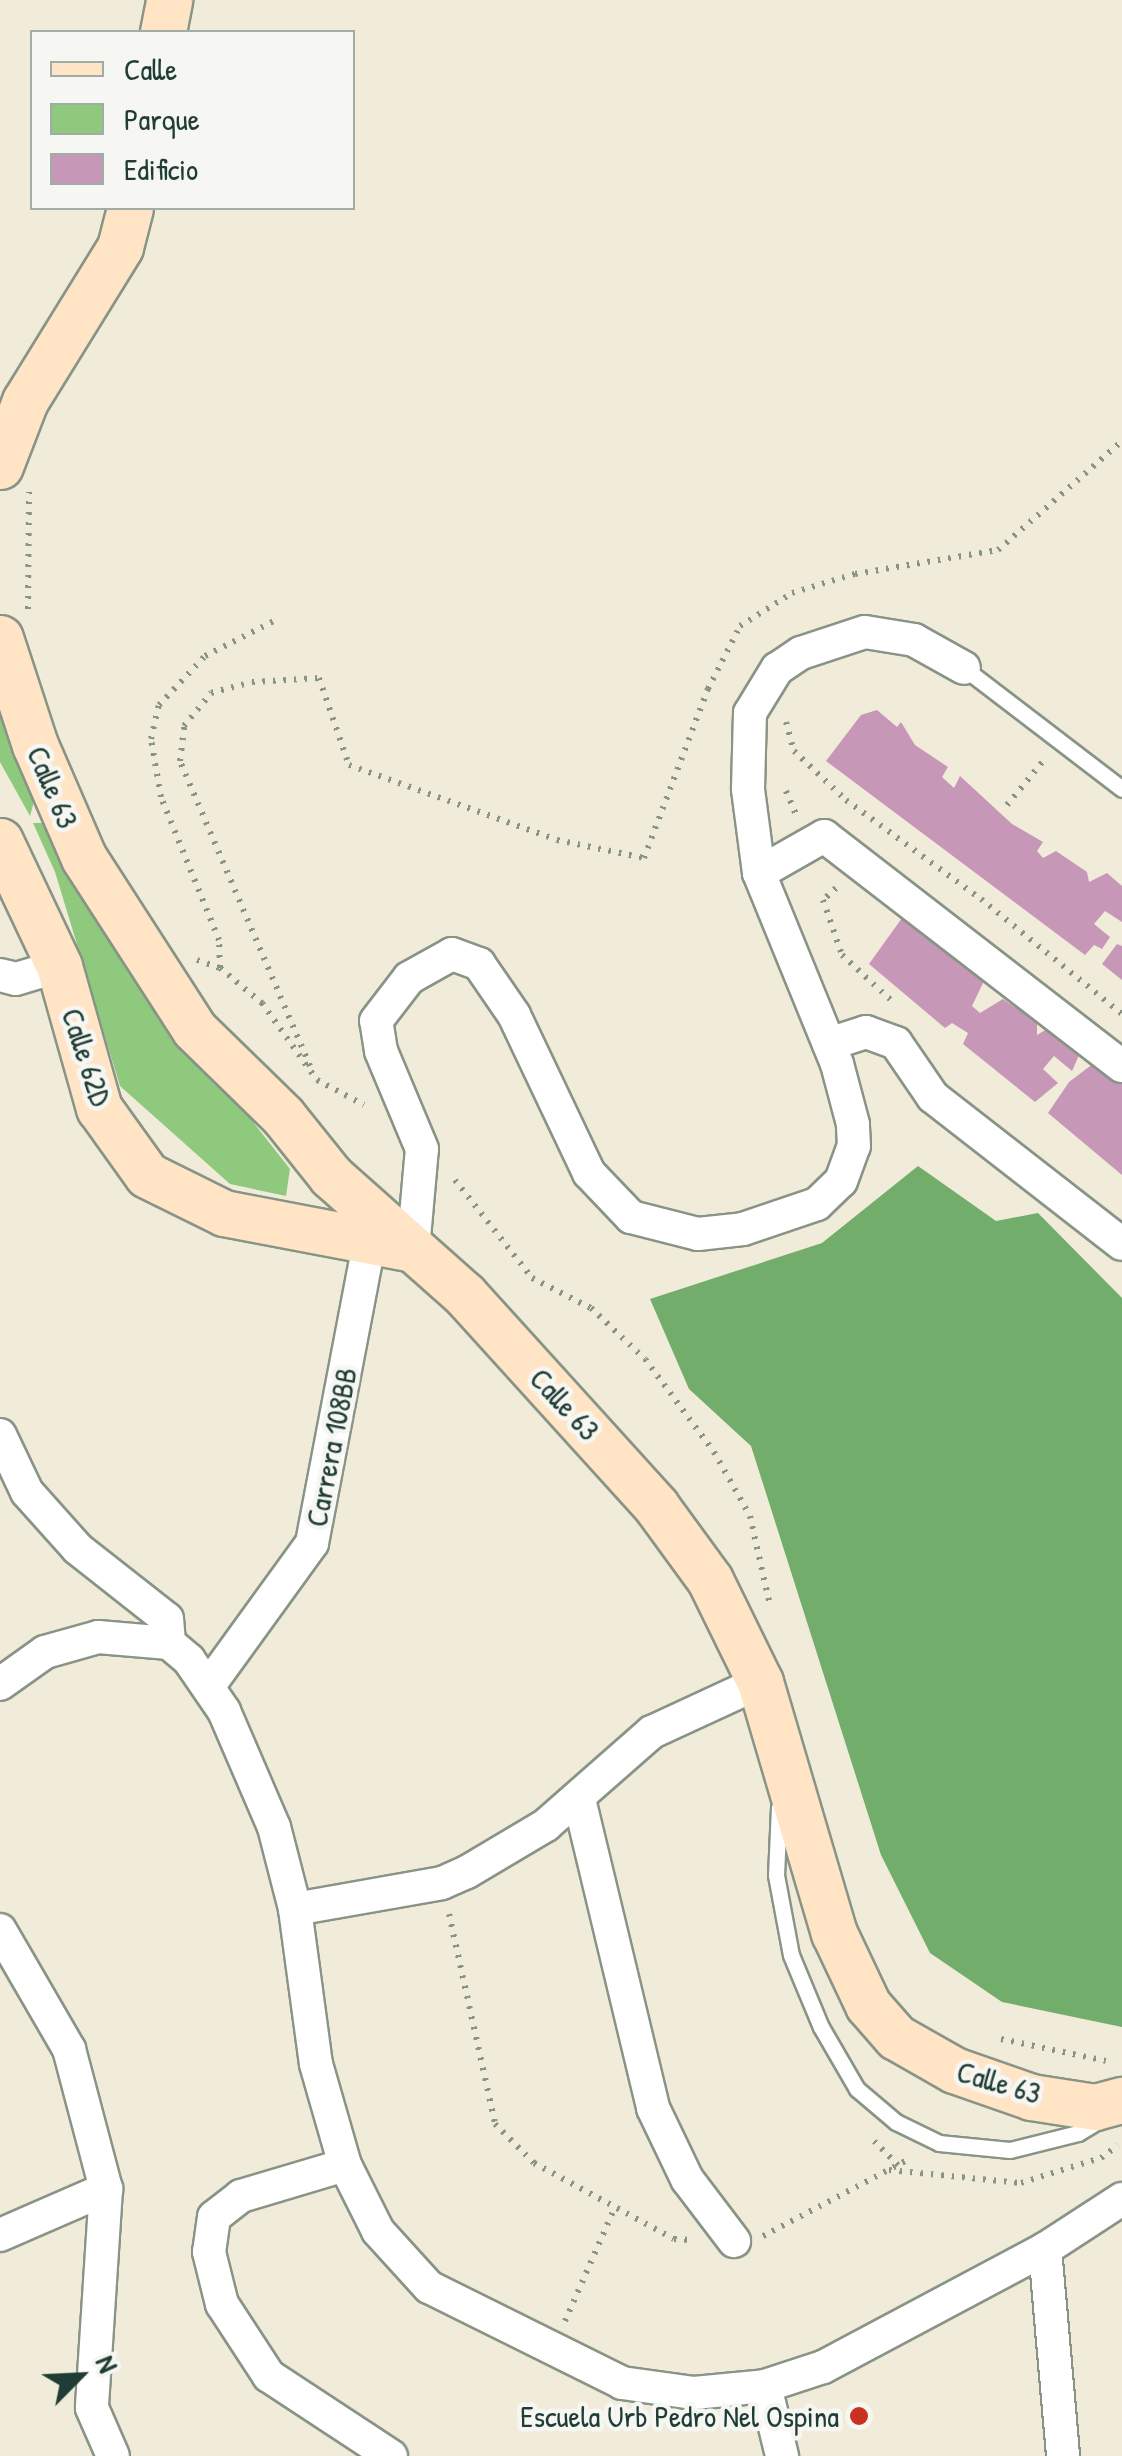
<!DOCTYPE html>
<style>
body{margin:0}
#map{position:relative;width:1122px;height:2456px;overflow:hidden;background:#f1ebd9;font-family:"Patrick Hand",sans-serif}
div>[style]{position:absolute}
[style*='--x']{left:calc(var(--x)*1px);top:calc(var(--y)*1px);width:calc(var(--w)*1px);rotate:calc(var(--a)*1deg)}
.green>*{inset:0;background:#8fc97d}
.forest>*{inset:0;background:#73ad6c}
.building>*{inset:0;background:#c797b7}
.path>*{height:6px;margin-top:-3px;transform-origin:0;background:repeating-linear-gradient(90deg,#889486 0 2.5px,transparent 0 10.5px)}
.roads{filter:drop-shadow(2px 0 #889486) drop-shadow(-2px 0 #889486) drop-shadow(0 2px #889486) drop-shadow(0 -2px #889486)}
.lane>*{height:15px;margin:-7.5px;padding:0 7.5px;transform-origin:7.5px;border-radius:7.5px;background:#fff}
.street>*{height:32px;margin:-16px;padding:0 16px;transform-origin:16px;border-radius:16px;background:#fff}
.secondary>*{height:45px;margin:-22.5px;padding:0 22.5px;transform-origin:22.5px;border-radius:22.5px;background:#ffe4c6}
.dots>*{width:28px;height:28px;translate:-50% -50%;box-sizing:border-box;border:5px solid #f6f6f2;border-radius:50%}
span{translate:-50% -50%;white-space:nowrap;text-align:center;line-height:1.15;-webkit-text-stroke:9px #f6f6f2;paint-order:stroke}
.street-label{font-size:30px;color:#1f3d34}
.poi-label{font-size:30px;color:#1f3d34}
.right{translate:-100% -50%;text-align:right}
.legend{position:absolute;left:30px;top:30px;width:325px;height:180px;box-sizing:border-box;background:#f6f6f2;border:2px solid #a0aca6;margin:0;padding:12px 18px;list-style:none;font-size:30px;color:#1f3d34}
.legend li{display:flex;align-items:center;gap:20px;height:50px}
.legend b{width:50px;border:2px solid #a0aca6}
.north{position:absolute;left:30px;top:2326px;width:100px;height:100px;-webkit-text-stroke:8px #f6f6f2;paint-order:stroke;rotate:66deg;font-size:28px;font-weight:700;line-height:40px;text-align:center;color:#1f3d34}
.north::after{content:'';display:block;margin:auto;width:35px;height:45px;background:#1f3d34;clip-path:polygon(50% 0,100% 100%,50% 72%,0 100%)}
</style>
<div id="map">
<div class="green">
<div style="clip-path:polygon(0 715px,35px 798px,30px 816px,0 762px)"></div>
<div style="clip-path:polygon(33px 823px,54px 823px,144px 983px,290px 1169px,286px 1196px,230px 1184px,120px 1086px,55px 872px)"></div>
</div>
<div class="forest">
<div style="clip-path:polygon(918px 1166px,996px 1221px,1038px 1213px,1122px 1298px,1122px 2027px,1002px 2002px,930px 1953px,881px 1855px,751px 1446px,689px 1389px,650px 1299px,822px 1243px)"></div>
</div>
<div class="building">
<div style="clip-path:polygon(877px 710px,897px 727px,901px 722px,915px 745px,948px 767px,942px 777px,954px 788px,960px 776px,1012px 824px,1043px 842px,1037px 851px,1043px 858px,1056px 851px,1087px 872px,1089px 882px,1107px 873px,1122px 886px,1122px 922px,1105px 911px,1094px 924px,1110px 937px,1102px 949px,1094px 945px,1085px 955px,826px 761px,861px 715px)"></div>
<div style="clip-path:polygon(907px 911px,984px 981px,972px 1006px,980px 1013px,1003px 999px,1037px 1022px,1037px 1035px,1052px 1026px,1081px 1051px,1072px 1071px,1054px 1056px,1043px 1069px,1058px 1083px,1035px 1102px,963px 1044px,968px 1033px,952px 1023px,945px 1028px,869px 964px)"></div>
<div style="clip-path:polygon(1117px 944px,1122px 946px,1122px 980px,1102px 964px)"></div>
<div style="clip-path:polygon(1098px 1060px,1122px 1080px,1122px 1175px,1048px 1113px,1069px 1082px)"></div>
</div>
<div class="path">
<div style="--x:28;--y:609;--w:117;--a:-89.5"></div>
<div style="--x:786;--y:722;--w:30;--a:75"></div>
<div style="--x:794;--y:751;--w:71;--a:43.3"></div>
<div style="--x:846;--y:800;--w:167;--a:36.3"></div>
<div style="--x:981;--y:899;--w:182;--a:39.2"></div>
<div style="--x:786;--y:791;--w:28;--a:67"></div>
<div style="--x:1007;--y:805;--w:58;--a:-50.6"></div>
<div style="--x:836;--y:888;--w:18;--a:137"></div>
<div style="--x:823;--y:900;--w:58;--a:70.9"></div>
<div style="--x:842;--y:955;--w:71;--a:42.7"></div>
<div style="--x:197;--y:960;--w:24;--a:19"></div>
<div style="--x:220;--y:968;--w:55;--a:39.8"></div>
<div style="--x:262;--y:1003;--w:95;--a:54.5"></div>
<div style="--x:317;--y:1080;--w:53;--a:28"></div>
<div style="--x:220;--y:968;--w:28;--a:-92"></div>
<div style="--x:219;--y:940;--w:154;--a:-112.1"></div>
<div style="--x:161;--y:797;--w:59;--a:-99.8"></div>
<div style="--x:151;--y:739;--w:35;--a:-77"></div>
<div style="--x:159;--y:705;--w:67;--a:-46.8"></div>
<div style="--x:205;--y:656;--w:82;--a:-26.9"></div>
<div style="--x:310;--y:1066;--w:332;--a:-113.1"></div>
<div style="--x:180;--y:761;--w:35;--a:-83"></div>
<div style="--x:184;--y:726;--w:43;--a:-50.7"></div>
<div style="--x:211;--y:693;--w:42;--a:-15"></div>
<div style="--x:252;--y:682;--w:67;--a:-3.4"></div>
<div style="--x:319;--y:678;--w:92;--a:71"></div>
<div style="--x:349;--y:765;--w:221;--a:19.8"></div>
<div style="--x:557;--y:840;--w:89;--a:11.7"></div>
<div style="--x:644;--y:858;--w:181;--a:-69.3"></div>
<div style="--x:708;--y:689;--w:71;--a:-63.1"></div>
<div style="--x:740;--y:626;--w:62;--a:-32.4"></div>
<div style="--x:792;--y:593;--w:66;--a:-16.8"></div>
<div style="--x:855;--y:574;--w:145;--a:-9.5"></div>
<div style="--x:998;--y:550;--w:165;--a:-41.3"></div>
<div style="--x:455;--y:1180;--w:125;--a:51.8"></div>
<div style="--x:532;--y:1278;--w:66;--a:27"></div>
<div style="--x:591;--y:1308;--w:74;--a:43.4"></div>
<div style="--x:645;--y:1359;--w:116;--a:53.4"></div>
<div style="--x:714;--y:1452;--w:73;--a:60.6"></div>
<div style="--x:750;--y:1516;--w:87;--a:77.4"></div>
<div style="--x:449;--y:1914;--w:215;--a:77.6"></div>
<div style="--x:495;--y:2124;--w:55;--a:45"></div>
<div style="--x:534;--y:2163;--w:159;--a:28.5"></div>
<div style="--x:674;--y:2239;--w:18;--a:3"></div>
<div style="--x:1001;--y:2039;--w:107;--a:11.8"></div>
<div style="--x:874;--y:2141;--w:34;--a:45"></div>
<div style="--x:889;--y:2170;--w:133;--a:5.6"></div>
<div style="--x:1021;--y:2183;--w:84;--a:-17.4"></div>
<div style="--x:1101;--y:2158;--w:21;--a:-37"></div>
<div style="--x:763;--y:2236;--w:167;--a:-27.8"></div>
<div style="--x:565;--y:2321;--w:124;--a:-66.3"></div>
</div>
<div class="roads">
<div class="lane">
<div style="--x:964;--y:668;--w:199;--a:37.4"></div>
<div style="--x:779;--y:1807;--w:68;--a:92.5"></div>
<div style="--x:776;--y:1875;--w:81;--a:79.4"></div>
<div style="--x:791;--y:1955;--w:78;--a:67.4"></div>
<div style="--x:821;--y:2027;--w:72;--a:59.9"></div>
<div style="--x:857;--y:2089;--w:51;--a:40.2"></div>
<div style="--x:896;--y:2122;--w:48;--a:26"></div>
<div style="--x:939;--y:2143;--w:71;--a:5.6"></div>
<div style="--x:1010;--y:2150;--w:70;--a:-14"></div>
<div style="--x:1078;--y:2133;--w:27;--a:-31"></div>
</div>
<div class="street">
<div style="--x:759;--y:873;--w:75;--a:-29.6"></div>
<div style="--x:824;--y:836;--w:376;--a:37.7"></div>
<div style="--x:0;--y:975;--w:16;--a:14"></div>
<div style="--x:16;--y:979;--w:45;--a:-16.8"></div>
<div style="--x:829;--y:1044;--w:39;--a:-18"></div>
<div style="--x:866;--y:1032;--w:32;--a:20"></div>
<div style="--x:896;--y:1043;--w:65;--a:55.6"></div>
<div style="--x:933;--y:1097;--w:239;--a:37.9"></div>
<div style="--x:413;--y:1249;--w:100;--a:-84.9"></div>
<div style="--x:422;--y:1149;--w:106;--a:-112.7"></div>
<div style="--x:381;--y:1051;--w:30;--a:-99"></div>
<div style="--x:376;--y:1021;--w:54;--a:-52.5"></div>
<div style="--x:409;--y:978;--w:49;--a:-29.2"></div>
<div style="--x:452;--y:954;--w:29;--a:20"></div>
<div style="--x:479;--y:964;--w:62;--a:55.5"></div>
<div style="--x:514;--y:1015;--w:175;--a:64.6"></div>
<div style="--x:589;--y:1173;--w:61;--a:46.3"></div>
<div style="--x:631;--y:1217;--w:69;--a:14.2"></div>
<div style="--x:698;--y:1234;--w:45;--a:-6.3"></div>
<div style="--x:743;--y:1229;--w:78;--a:-18.7"></div>
<div style="--x:817;--y:1204;--w:33;--a:-44"></div>
<div style="--x:841;--y:1181;--w:37;--a:-70"></div>
<div style="--x:854;--y:1146;--w:22;--a:-93"></div>
<div style="--x:853;--y:1124;--w:62;--a:-104.9"></div>
<div style="--x:837;--y:1064;--w:206;--a:-112.2"></div>
<div style="--x:759;--y:873;--w:85;--a:-97.5"></div>
<div style="--x:748;--y:789;--w:76;--a:-88.5"></div>
<div style="--x:750;--y:713;--w:52;--a:-58.5"></div>
<div style="--x:777;--y:669;--w:29;--a:-34"></div>
<div style="--x:801;--y:653;--w:67;--a:-18.2"></div>
<div style="--x:865;--y:632;--w:50;--a:9.3"></div>
<div style="--x:914;--y:640;--w:57;--a:29.2"></div>
<div style="--x:0;--y:1435;--w:63;--a:64.7"></div>
<div style="--x:27;--y:1492;--w:76;--a:48.2"></div>
<div style="--x:78;--y:1549;--w:113;--a:38.2"></div>
<div style="--x:167;--y:1619;--w:24;--a:85"></div>
<div style="--x:0;--y:1684;--w:55;--a:-35.4"></div>
<div style="--x:45;--y:1652;--w:55;--a:-15.8"></div>
<div style="--x:98;--y:1637;--w:71;--a:4.8"></div>
<div style="--x:169;--y:1643;--w:26;--a:40"></div>
<div style="--x:189;--y:1660;--w:62;--a:55.5"></div>
<div style="--x:224;--y:1711;--w:126;--a:66.7"></div>
<div style="--x:274;--y:1827;--w:85;--a:75.6"></div>
<div style="--x:295;--y:1909;--w:156;--a:82.3"></div>
<div style="--x:316;--y:2064;--w:105;--a:74"></div>
<div style="--x:345;--y:2165;--w:74;--a:63.4"></div>
<div style="--x:378;--y:2231;--w:76;--a:47.7"></div>
<div style="--x:429;--y:2287;--w:216;--a:26.4"></div>
<div style="--x:622;--y:2383;--w:73;--a:7.9"></div>
<div style="--x:694;--y:2393;--w:71;--a:-5.6"></div>
<div style="--x:765;--y:2386;--w:61;--a:-18.1"></div>
<div style="--x:823;--y:2367;--w:251;--a:-28"></div>
<div style="--x:1045;--y:2249;--w:92;--a:-33"></div>
<div style="--x:210;--y:1684;--w:174;--a:-54.1"></div>
<div style="--x:312;--y:1543;--w:310;--a:-79.2"></div>
<div style="--x:579;--y:1799;--w:318;--a:76.5"></div>
<div style="--x:653;--y:2108;--w:79;--a:64.4"></div>
<div style="--x:687;--y:2179;--w:78;--a:52.8"></div>
<div style="--x:295;--y:1909;--w:149;--a:-10"></div>
<div style="--x:442;--y:1883;--w:27;--a:-24"></div>
<div style="--x:467;--y:1872;--w:92;--a:-30.7"></div>
<div style="--x:546;--y:1825;--w:141;--a:-41.3"></div>
<div style="--x:652;--y:1732;--w:119;--a:-24.8"></div>
<div style="--x:0;--y:1930;--w:138;--a:59.9"></div>
<div style="--x:69;--y:2049;--w:145;--a:75.2"></div>
<div style="--x:106;--y:2189;--w:219;--a:93.7"></div>
<div style="--x:92;--y:2408;--w:52;--a:66.4"></div>
<div style="--x:345;--y:2165;--w:109;--a:163.4"></div>
<div style="--x:241;--y:2196;--w:34;--a:142"></div>
<div style="--x:214;--y:2217;--w:35;--a:98"></div>
<div style="--x:209;--y:2252;--w:54;--a:76"></div>
<div style="--x:222;--y:2304;--w:86;--a:56.9"></div>
<div style="--x:269;--y:2376;--w:146;--a:33.3"></div>
<div style="--x:0;--y:2235;--w:116;--a:-23.5"></div>
<div style="--x:1045;--y:2249;--w:208;--a:85"></div>
<div style="--x:765;--y:2386;--w:72;--a:76.3"></div>
</div>
<div class="secondary">
<div style="--x:163;--y:32;--w:33;--a:-79"></div>
<div style="--x:0;--y:466;--w:70;--a:-69"></div>
<div style="--x:25;--y:401;--w:181;--a:-58.3"></div>
<div style="--x:120;--y:247;--w:40;--a:-75.6"></div>
<div style="--x:0;--y:638;--w:113;--a:71.9"></div>
<div style="--x:35;--y:745;--w:123;--a:66.6"></div>
<div style="--x:84;--y:858;--w:203;--a:57.2"></div>
<div style="--x:194;--y:1029;--w:124;--a:44.3"></div>
<div style="--x:283;--y:1116;--w:77;--a:51.3"></div>
<div style="--x:331;--y:1176;--w:179;--a:41.6"></div>
<div style="--x:465;--y:1295;--w:285;--a:47.8"></div>
<div style="--x:656;--y:1506;--w:92;--a:53.9"></div>
<div style="--x:710;--y:1580;--w:114;--a:63.9"></div>
<div style="--x:760;--y:1682;--w:262;--a:73.6"></div>
<div style="--x:834;--y:1933;--w:80;--a:64.7"></div>
<div style="--x:868;--y:2005;--w:43;--a:48.8"></div>
<div style="--x:896;--y:2037;--w:67;--a:29.6"></div>
<div style="--x:954;--y:2070;--w:82;--a:19.3"></div>
<div style="--x:1031;--y:2097;--w:65;--a:8.9"></div>
<div style="--x:1095;--y:2107;--w:28;--a:-15"></div>
<div style="--x:0;--y:841;--w:138;--a:64.7"></div>
<div style="--x:59;--y:966;--w:148;--a:74.3"></div>
<div style="--x:99;--y:1108;--w:82;--a:54.4"></div>
<div style="--x:147;--y:1175;--w:86;--a:26.3"></div>
<div style="--x:224;--y:1213;--w:187;--a:10.8"></div>
</div>
</div>
<div class="dots">
<div style="left:859px;top:2416px;background:#c8321e"></div>
</div>
<div class="street-label">
<span style="left:53px;top:787px;rotate:67deg">Calle 63</span>
<span style="left:87px;top:1057px;rotate:72deg">Calle 62D</span>
<span style="left:565px;top:1404px;rotate:47deg">Calle 63</span>
<span style="left:331px;top:1447px;rotate:-79deg">Carrera 108BB</span>
<span style="left:999px;top:2082px;rotate:16deg">Calle 63</span>
</div>
<div class="poi-label">
<span class="right" style="left:839px;top:2416px">Escuela Urb Pedro Nel Ospina</span>
</div>
<ul class="legend">
<li><b style="height:12px;background:#ffe4c6"></b>Calle</li>
<li><b style="height:28px;background:#8fc97d"></b>Parque</li>
<li><b style="height:28px;background:#c797b7"></b>Edificio</li>
</ul>
<div class="north">N</div>
</div>
